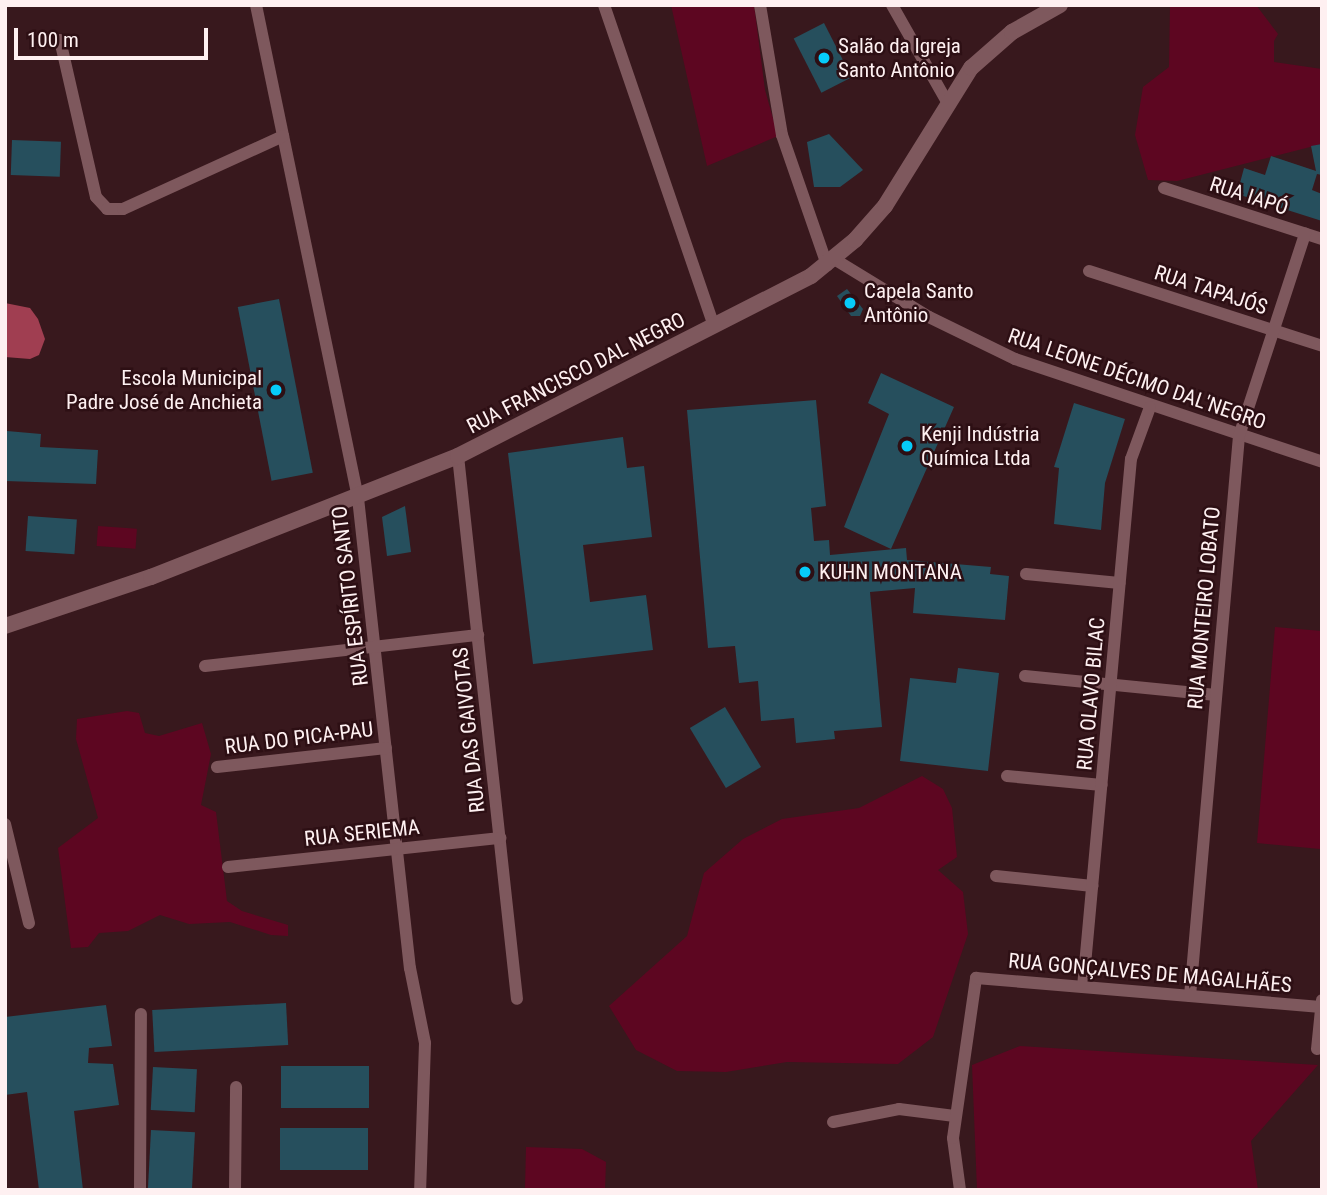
<!DOCTYPE html>
<meta charset="utf-8">
<style>
body{margin:0}
#map{position:relative;width:1327px;height:1195px;overflow:hidden;background:#38181d;font-family:"Roboto Condensed",sans-serif}
div>[style]{position:absolute}
[style*='--x']{left:calc(var(--x)*1px);top:calc(var(--y)*1px);width:calc(var(--w)*1px);rotate:calc(var(--a)*1deg)}
.green>*{inset:0;background:#5d0621;transform-origin:0 0}
.water>*{inset:0;background:#a03e51}
.building>*{inset:0;background:#264f5d;transform-origin:0 0}
.minor>*{height:12px;margin:-6px;padding:0 6px;transform-origin:6px;border-radius:6px;background:#7e585d}
.tertiary>*{height:16px;margin:-8px;padding:0 8px;transform-origin:8px;border-radius:8px;background:#7e585d}
.dots>*{width:19px;height:19px;translate:-50% -50%;box-sizing:border-box;border:4px solid #2d0f14;border-radius:50%}
span{translate:-50% -50%;white-space:nowrap;text-align:center;line-height:1.15;-webkit-text-stroke:5px #2d0f14;paint-order:stroke}
.poi-label{font-size:21px;color:#fef0f1}
.left{translate:0 -50%;text-align:left}
.right{translate:-100% -50%;text-align:right}
.street-label{font-size:21px;color:#fef0f1}
.frame{position:absolute;inset:0;border:7px solid #fef0f1;pointer-events:none}
.scale{position:absolute;left:14px;top:28px;width:194px;height:32px;box-sizing:border-box;border:4px solid #fef0f1;border-top:0;padding-left:9px;font-size:21px;line-height:24px;white-space:nowrap;color:#fef0f1;-webkit-text-stroke:5px #2d0f14;paint-order:stroke}
</style>
<div id="map">
<div class="green">
<div style="clip-path:polygon(671px 5px,754px 5px,765px 90px,778px 136px,707px 166px)"></div>
<div style="clip-path:polygon(1170px 5px,1256px 5px,1278px 34px,1274px 41px,1274px 62px,1322px 69px,1322px 144px,1177px 181px,1148px 180px,1135px 135px,1143px 87px,1169px 67px)"></div>
<div style="left:98px;top:526px;width:39px;height:20px;rotate:4deg"></div>
<div style="clip-path:polygon(1275px 627px,1322px 631px,1320px 849px,1257px 843px)"></div>
<div style="clip-path:polygon(127px 711px,139px 713px,145px 733px,159px 736px,202px 723px,211px 754px,201px 805px,216px 812px,227px 901px,242px 911px,288px 925px,288px 936px,271px 935px,230px 922px,189px 924px,160px 915px,128px 931px,99px 933px,88px 947px,71px 948px,58px 848px,98px 818px,76px 739px,77px 719px)"></div>
<div style="clip-path:polygon(922px 776px,943px 789px,952px 808px,957px 857px,938px 870px,963px 892px,968px 934px,933px 1037px,898px 1064px,787px 1062px,726px 1072px,677px 1071px,636px 1050px,609px 1006px,687px 936px,704px 873px,743px 839px,782px 819px,859px 808px)"></div>
<div style="clip-path:polygon(1020px 1046px,1318px 1065px,1251px 1141px,1258px 1190px,977px 1190px,972px 1065px)"></div>
<div style="clip-path:polygon(526px 1147px,582px 1149px,606px 1162px,605px 1190px,525px 1190px)"></div>
</div>
<div class="water">
<div style="clip-path:polygon(5px 303px,30px 308px,38px 319px,45px 339px,39px 355px,30px 359px,5px 357px)"></div>
</div>
<div class="building">
<div style="left:824px;top:23px;width:61px;height:34px;rotate:63deg"></div>
<div style="clip-path:polygon(829px 134px,863px 170px,840px 187px,814px 187px,807px 142px)"></div>
<div style="left:12px;top:140px;width:49px;height:35px;rotate:2deg"></div>
<div style="clip-path:polygon(1322px 144px,1322px 175px,1317px 174px,1312px 190px,1322px 194px,1322px 221px,1237px 194px,1244px 168px,1265px 175px,1271px 156px,1316px 171px,1311px 146px)"></div>
<div style="clip-path:polygon(847px 289px,863px 309px,860px 316px,851px 316px,837px 296px)"></div>
<div style="left:279px;top:299px;width:177px;height:42px;rotate:79deg"></div>
<div style="clip-path:polygon(881px 373px,954px 407px,891px 549px,844px 527px,889px 414px,868px 403px)"></div>
<div style="clip-path:polygon(816px 400px,826px 506px,811px 508px,814px 541px,829px 540px,830px 555px,906px 548px,907px 560px,991px 567px,990px 574px,1009px 576px,1005px 620px,913px 613px,915px 588px,870px 592px,882px 727px,834px 731px,835px 739px,796px 743px,794px 718px,761px 721px,758px 681px,739px 683px,735px 646px,708px 648px,687px 410px)"></div>
<div style="clip-path:polygon(1074px 403px,1125px 419px,1105px 483px,1101px 530px,1054px 524px,1059px 468px,1054px 467px)"></div>
<div style="clip-path:polygon(7px 431px,41px 434px,40px 447px,98px 450px,96px 484px,5px 481px)"></div>
<div style="clip-path:polygon(623px 437px,627px 468px,644px 466px,652px 537px,583px 545px,590px 602px,646px 595px,653px 650px,533px 664px,508px 453px)"></div>
<div style="clip-path:polygon(405px 506px,411px 552px,387px 556px,382px 517px)"></div>
<div style="left:28px;top:516px;width:49px;height:35px;rotate:4deg"></div>
<div style="clip-path:polygon(958px 668px,999px 673px,988px 771px,900px 761px,910px 678px,956px 683px)"></div>
<div style="left:725px;top:707px;width:70px;height:41px;rotate:59deg"></div>
<div style="left:286px;top:1003px;width:42px;height:134px;rotate:87deg"></div>
<div style="clip-path:polygon(106px 1005px,112px 1046px,89px 1048px,88px 1063px,113px 1064px,119px 1105px,74px 1111px,83px 1190px,39px 1190px,27px 1092px,5px 1095px,5px 1017px)"></div>
<div style="left:281px;top:1066px;width:88px;height:42px"></div>
<div style="left:153px;top:1067px;width:44px;height:43px;rotate:3deg"></div>
<div style="left:280px;top:1128px;width:88px;height:42px"></div>
<div style="left:151px;top:1130px;width:44px;height:60px;rotate:3deg"></div>
</div>
<div class="minor">
<div style="--x:256;--y:5;--w:503;--a:78.31"></div>
<div style="--x:358;--y:498;--w:473;--a:83.7"></div>
<div style="--x:410;--y:968;--w:76;--a:78.7"></div>
<div style="--x:425;--y:1043;--w:147;--a:91.9"></div>
<div style="--x:604;--y:5;--w:340;--a:71.1"></div>
<div style="--x:760;--y:5;--w:132;--a:80.4"></div>
<div style="--x:782;--y:135;--w:138;--a:70.9"></div>
<div style="--x:892;--y:5;--w:112;--a:60.4"></div>
<div style="--x:60;--y:40;--w:161;--a:77.1"></div>
<div style="--x:96;--y:197;--w:16;--a:47"></div>
<div style="--x:107;--y:209;--w:16;--a:0"></div>
<div style="--x:123;--y:209;--w:176;--a:-24.5"></div>
<div style="--x:1164;--y:188;--w:166;--a:17.9"></div>
<div style="--x:834;--y:259;--w:111;--a:31.4"></div>
<div style="--x:929;--y:317;--w:96;--a:26"></div>
<div style="--x:1015;--y:359;--w:324;--a:18.5"></div>
<div style="--x:1089;--y:271;--w:245;--a:17.8"></div>
<div style="--x:458;--y:456;--w:546;--a:83.8"></div>
<div style="--x:1026;--y:574;--w:94;--a:5.5"></div>
<div style="--x:205;--y:666;--w:275;--a:-6.5"></div>
<div style="--x:1025;--y:676;--w:192;--a:5.7"></div>
<div style="--x:217;--y:767;--w:170;--a:-6.4"></div>
<div style="--x:1007;--y:776;--w:95;--a:5.4"></div>
<div style="--x:5;--y:824;--w:102;--a:76.4"></div>
<div style="--x:228;--y:867;--w:274;--a:-6.1"></div>
<div style="--x:996;--y:876;--w:97;--a:5.9"></div>
<div style="--x:1083;--y:987;--w:530;--a:-84.81"></div>
<div style="--x:1131;--y:459;--w:55;--a:-69.9"></div>
<div style="--x:1190;--y:996;--w:562;--a:-85"></div>
<div style="--x:1239;--y:436;--w:213;--a:-71.9"></div>
<div style="--x:1317;--y:1049;--w:49;--a:-84.2"></div>
<div style="--x:833;--y:1122;--w:67;--a:-11.1"></div>
<div style="--x:899;--y:1109;--w:56;--a:7.1"></div>
<div style="--x:140;--y:1190;--w:176;--a:-89.7"></div>
<div style="--x:235;--y:1190;--w:103;--a:-89.4"></div>
<div style="--x:960;--y:1190;--w:52;--a:-97.7"></div>
<div style="--x:953;--y:1138;--w:162;--a:-81.8"></div>
<div style="--x:976;--y:978;--w:346;--a:4.8"></div>
</div>
<div class="tertiary">
<div style="--x:5;--y:626;--w:154;--a:-18.6"></div>
<div style="--x:151;--y:577;--w:330;--a:-21.5"></div>
<div style="--x:458;--y:456;--w:396;--a:-27"></div>
<div style="--x:811;--y:276;--w:57;--a:-39.3"></div>
<div style="--x:855;--y:240;--w:45;--a:-48.6"></div>
<div style="--x:885;--y:206;--w:163;--a:-58.1"></div>
<div style="--x:971;--y:68;--w:55;--a:-41.3"></div>
<div style="--x:1012;--y:32;--w:55;--a:-29.4"></div>
</div>
<div class="dots">
<div style="left:824px;top:58px;background:#06cbf9"></div>
<div style="left:850px;top:303px;background:#06cbf9"></div>
<div style="left:276px;top:390px;background:#06cbf9"></div>
<div style="left:907px;top:446px;background:#06cbf9"></div>
<div style="left:805px;top:572px;background:#06cbf9"></div>
</div>
<div class="poi-label">
<span class="left" style="left:838px;top:58px">Salão da Igreja<br>Santo Antônio</span>
<span class="left" style="left:864px;top:303px">Capela Santo<br>Antônio</span>
<span class="right" style="left:262px;top:390px">Escola Municipal<br>Padre José de Anchieta</span>
<span class="left" style="left:921px;top:446px">Kenji Indústria<br>Química Ltda</span>
<span class="left" style="left:819px;top:572px">KUHN MONTANA</span>
</div>
<div class="street-label">
<span style="left:1249px;top:196px;rotate:18deg">RUA IAPÓ</span>
<span style="left:1211px;top:290px;rotate:18deg">RUA TAPAJÓS</span>
<span style="left:576px;top:373px;rotate:-27deg">RUA FRANCISCO DAL NEGRO</span>
<span style="left:1137px;top:379px;rotate:19deg">RUA LEONE DÉCIMO DAL'NEGRO</span>
<span style="left:350px;top:596px;rotate:-97deg">RUA ESPÍRITO SANTO</span>
<span style="left:1204px;top:608px;rotate:-85deg">RUA MONTEIRO LOBATO</span>
<span style="left:1091px;top:694px;rotate:-85deg">RUA OLAVO BILAC</span>
<span style="left:469px;top:730px;rotate:-96deg">RUA DAS GAIVOTAS</span>
<span style="left:299px;top:738px;rotate:-7deg">RUA DO PICA-PAU</span>
<span style="left:362px;top:833px;rotate:-6deg">RUA SERIEMA</span>
<span style="left:1150px;top:973px;rotate:5deg">RUA GONÇALVES DE MAGALHÃES</span>
</div>
<div class="frame"></div>
<div class="scale">100 m</div>
</div>
